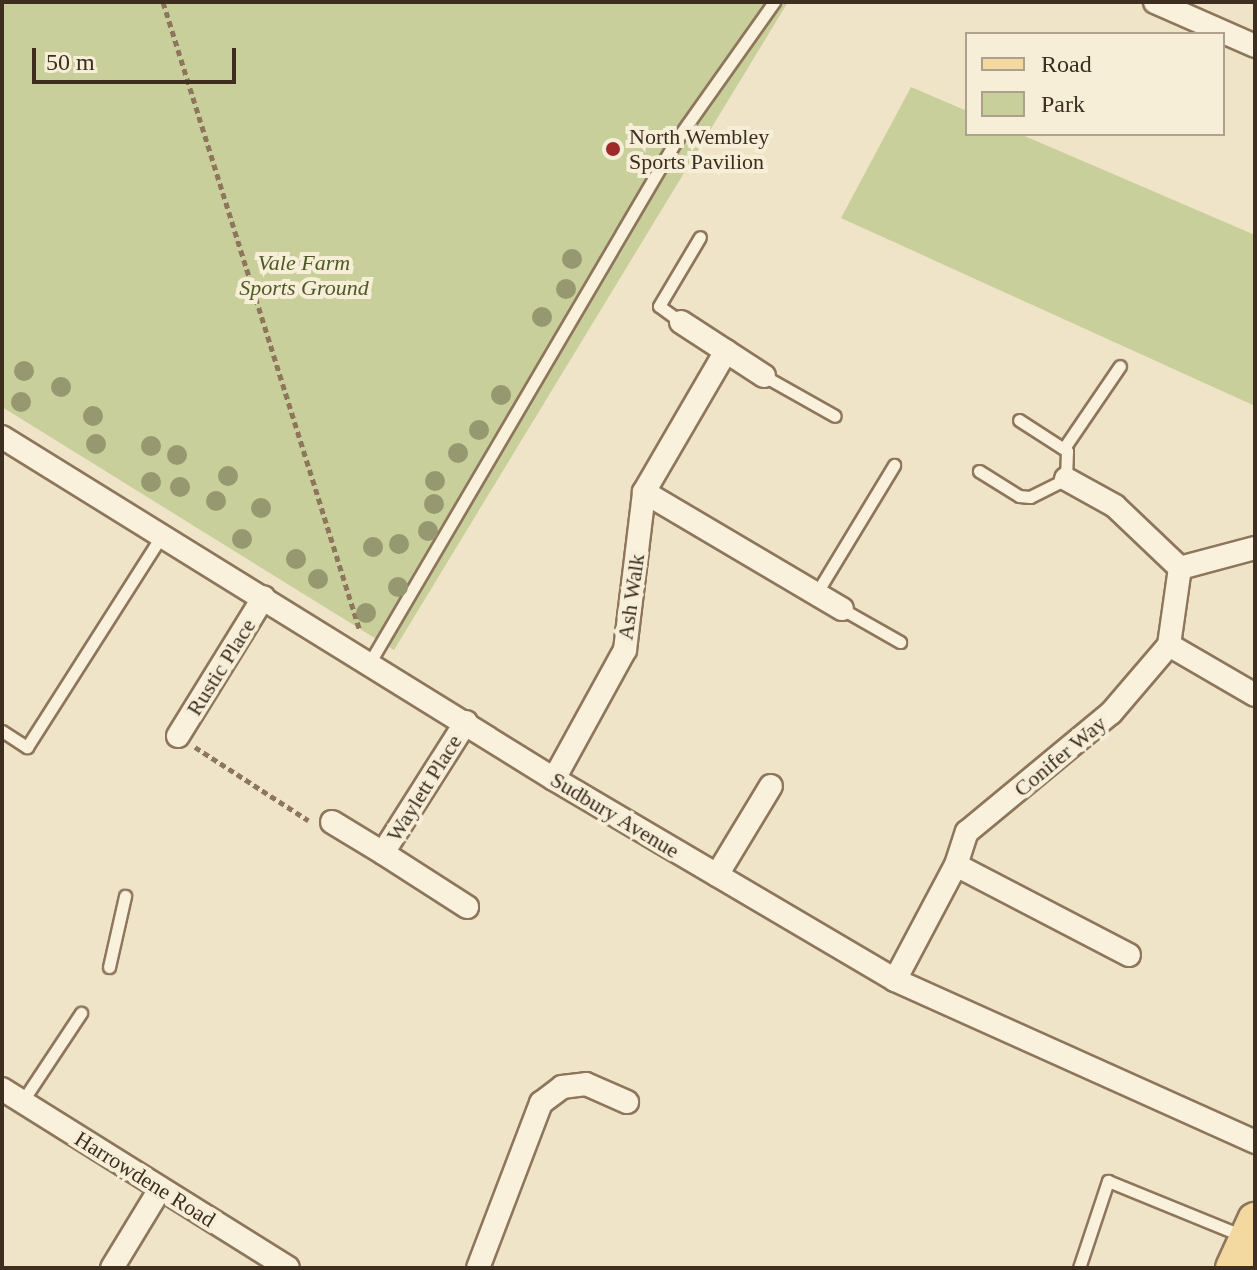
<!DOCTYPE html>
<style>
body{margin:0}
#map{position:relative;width:1257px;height:1270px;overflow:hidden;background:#f0e4c8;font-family:Georgia,serif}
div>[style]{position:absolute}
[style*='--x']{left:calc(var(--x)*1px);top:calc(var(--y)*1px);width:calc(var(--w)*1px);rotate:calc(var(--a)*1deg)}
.green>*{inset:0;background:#c9cf9b}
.path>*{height:5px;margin-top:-2.5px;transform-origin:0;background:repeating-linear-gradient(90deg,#8d765c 0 6px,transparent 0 10px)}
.roads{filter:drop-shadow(2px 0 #8d765c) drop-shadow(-2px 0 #8d765c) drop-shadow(0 2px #8d765c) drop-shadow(0 -2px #8d765c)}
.lane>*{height:11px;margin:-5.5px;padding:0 5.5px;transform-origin:5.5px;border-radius:5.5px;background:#faf1dc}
.street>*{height:22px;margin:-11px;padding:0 11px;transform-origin:11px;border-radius:11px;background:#faf1dc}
.primary>*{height:34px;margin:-17px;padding:0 17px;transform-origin:17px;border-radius:17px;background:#f3d9a0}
.trees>*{width:20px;height:20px;margin:-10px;border-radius:50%;background:#96986f}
.dots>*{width:22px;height:22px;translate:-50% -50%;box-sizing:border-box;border:4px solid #f7eed8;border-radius:50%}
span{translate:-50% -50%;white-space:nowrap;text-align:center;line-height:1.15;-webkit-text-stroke:8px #f7eed8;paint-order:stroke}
.poi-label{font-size:22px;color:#3d2e20}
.left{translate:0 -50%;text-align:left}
.park-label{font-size:22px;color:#4d5a26;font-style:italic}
.street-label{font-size:22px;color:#3d2e20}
.frame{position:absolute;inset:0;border:4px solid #3d2e20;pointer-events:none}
.legend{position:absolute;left:965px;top:32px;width:260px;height:104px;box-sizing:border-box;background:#f7eed8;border:2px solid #ada18e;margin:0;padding:10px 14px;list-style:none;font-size:24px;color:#3d2e20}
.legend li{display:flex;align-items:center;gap:16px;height:40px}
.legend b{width:40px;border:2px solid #ada18e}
.scale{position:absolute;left:32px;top:48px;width:204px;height:36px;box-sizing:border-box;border:4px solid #3d2e20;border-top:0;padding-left:10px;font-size:24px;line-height:28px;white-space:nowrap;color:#3d2e20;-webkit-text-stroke:6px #f7eed8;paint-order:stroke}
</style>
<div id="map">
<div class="green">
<div style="clip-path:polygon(2px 2px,788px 2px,394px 650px,2px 407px)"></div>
<div style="clip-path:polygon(911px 87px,967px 111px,967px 134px,1020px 134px,1255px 235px,1255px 406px,841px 218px)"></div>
</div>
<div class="path">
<div style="--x:163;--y:2;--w:659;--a:72.61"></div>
<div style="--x:195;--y:747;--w:135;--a:32.9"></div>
</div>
<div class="roads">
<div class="lane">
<div style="--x:681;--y:322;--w:27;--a:-144"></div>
<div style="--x:659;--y:306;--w:80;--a:-59.3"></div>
<div style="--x:764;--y:376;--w:81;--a:29.4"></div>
<div style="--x:1064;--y:448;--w:99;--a:-55.7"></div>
<div style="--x:979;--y:471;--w:47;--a:32"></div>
<div style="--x:1019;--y:496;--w:11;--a:5"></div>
<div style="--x:1030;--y:497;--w:40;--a:-26.6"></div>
<div style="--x:1066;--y:479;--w:28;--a:-88"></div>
<div style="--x:1067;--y:451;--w:57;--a:-147.1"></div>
<div style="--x:816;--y:594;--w:151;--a:-58.8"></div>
<div style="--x:842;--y:609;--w:67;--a:29.6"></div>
<div style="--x:370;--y:662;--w:606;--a:-59.59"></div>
<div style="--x:677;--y:139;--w:168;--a:-54.7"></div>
<div style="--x:2;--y:731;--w:30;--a:33"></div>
<div style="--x:27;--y:747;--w:251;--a:-57.5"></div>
<div style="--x:109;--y:967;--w:73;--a:-77.3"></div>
<div style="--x:22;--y:1102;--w:107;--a:-56.5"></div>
<div style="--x:1079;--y:1268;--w:92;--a:-71.6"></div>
<div style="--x:1108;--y:1181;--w:148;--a:22.2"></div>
</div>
<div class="street">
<div style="--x:1155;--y:2;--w:109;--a:23.7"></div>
<div style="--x:681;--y:322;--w:99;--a:33"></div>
<div style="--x:2;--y:437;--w:649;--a:31.78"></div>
<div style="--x:554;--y:779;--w:396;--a:30.5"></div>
<div style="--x:895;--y:980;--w:395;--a:24.2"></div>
<div style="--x:644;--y:492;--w:230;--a:30.6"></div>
<div style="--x:1180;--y:568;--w:78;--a:-14.9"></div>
<div style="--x:1169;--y:645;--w:99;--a:30.2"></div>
<div style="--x:466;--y:722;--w:155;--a:122.4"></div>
<div style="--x:383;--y:853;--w:100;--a:32.7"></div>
<div style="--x:178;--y:736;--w:163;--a:-58.3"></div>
<div style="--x:554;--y:779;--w:147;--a:-61.2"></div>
<div style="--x:625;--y:650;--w:159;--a:-83.1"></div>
<div style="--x:644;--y:492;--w:163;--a:-59.8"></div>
<div style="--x:332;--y:822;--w:60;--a:31.3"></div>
<div style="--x:956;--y:865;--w:195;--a:27.5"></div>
<div style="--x:717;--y:875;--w:104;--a:-58.8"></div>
<div style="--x:895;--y:980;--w:130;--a:-62.1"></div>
<div style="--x:956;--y:865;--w:35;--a:-72"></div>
<div style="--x:967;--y:832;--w:187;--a:-39.6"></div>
<div style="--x:1111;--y:713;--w:89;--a:-49.5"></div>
<div style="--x:1169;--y:645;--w:78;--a:-81.9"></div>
<div style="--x:1180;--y:568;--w:90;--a:-136.4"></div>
<div style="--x:1115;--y:506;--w:56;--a:-151.1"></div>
<div style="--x:2;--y:1089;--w:337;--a:32"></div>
<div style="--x:112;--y:1268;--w:92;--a:-58.7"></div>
<div style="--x:478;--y:1268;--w:177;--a:-69.1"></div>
<div style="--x:541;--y:1103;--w:26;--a:-37"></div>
<div style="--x:562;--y:1087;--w:24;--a:-7"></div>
<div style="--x:586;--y:1084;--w:45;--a:23.7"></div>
</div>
<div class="primary">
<div style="--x:1233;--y:1268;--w:53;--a:-65.4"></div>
</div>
</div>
<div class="trees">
<div style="left:572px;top:259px"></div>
<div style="left:566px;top:289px"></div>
<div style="left:542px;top:317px"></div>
<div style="left:24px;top:371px"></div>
<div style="left:61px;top:387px"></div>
<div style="left:501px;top:395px"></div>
<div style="left:21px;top:402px"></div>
<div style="left:93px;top:416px"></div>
<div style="left:479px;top:430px"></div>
<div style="left:96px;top:444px"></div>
<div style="left:151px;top:446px"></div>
<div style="left:458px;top:453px"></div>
<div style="left:177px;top:455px"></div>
<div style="left:228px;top:476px"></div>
<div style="left:435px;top:481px"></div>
<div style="left:151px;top:482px"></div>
<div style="left:180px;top:487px"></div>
<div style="left:216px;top:501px"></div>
<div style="left:434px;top:504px"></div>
<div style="left:261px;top:508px"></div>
<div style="left:428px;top:531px"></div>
<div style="left:242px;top:539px"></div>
<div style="left:399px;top:544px"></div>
<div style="left:373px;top:547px"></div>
<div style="left:296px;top:559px"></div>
<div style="left:318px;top:579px"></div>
<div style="left:398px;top:587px"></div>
<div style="left:366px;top:613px"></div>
</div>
<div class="dots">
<div style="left:613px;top:149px;background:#9e2a2b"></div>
</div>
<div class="poi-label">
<span class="left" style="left:629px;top:149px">North Wembley<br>Sports Pavilion</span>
</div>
<div class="park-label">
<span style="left:304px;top:275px">Vale Farm<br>Sports Ground</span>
</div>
<div class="street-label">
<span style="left:631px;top:597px;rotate:-82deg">Ash Walk</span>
<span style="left:221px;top:667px;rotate:-58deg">Rustic Place</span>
<span style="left:1060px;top:756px;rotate:-40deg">Conifer Way</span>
<span style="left:424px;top:788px;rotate:-58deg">Waylett Place</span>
<span style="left:615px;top:815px;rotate:31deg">Sudbury Avenue</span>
<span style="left:145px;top:1179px;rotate:32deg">Harrowdene Road</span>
</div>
<div class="frame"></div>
<ul class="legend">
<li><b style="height:10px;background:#f3d9a0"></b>Road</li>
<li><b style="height:22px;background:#c9cf9b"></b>Park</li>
</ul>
<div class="scale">50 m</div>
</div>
